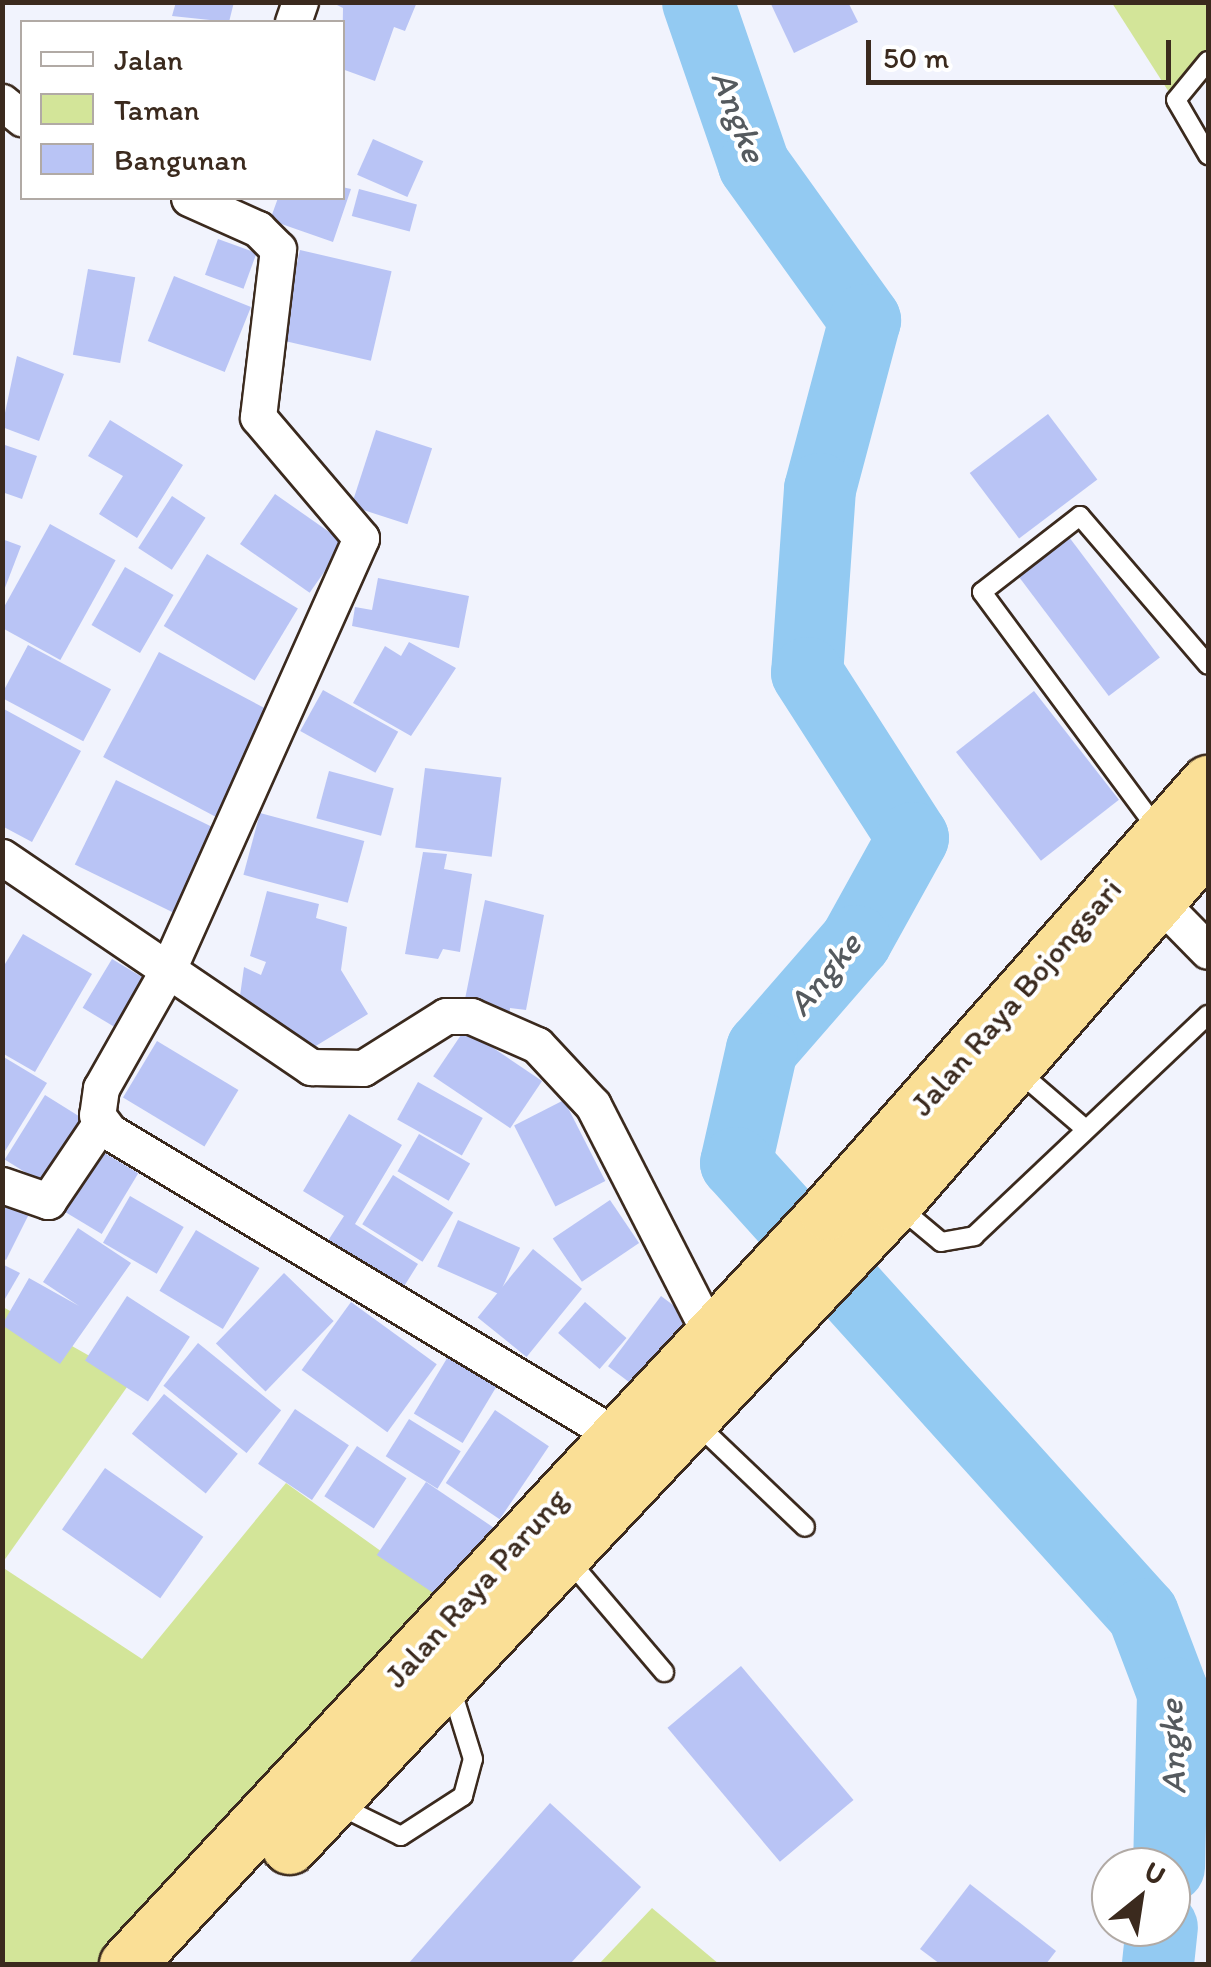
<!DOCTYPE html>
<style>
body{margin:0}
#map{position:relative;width:1211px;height:1967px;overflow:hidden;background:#f1f3fd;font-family:Itim,sans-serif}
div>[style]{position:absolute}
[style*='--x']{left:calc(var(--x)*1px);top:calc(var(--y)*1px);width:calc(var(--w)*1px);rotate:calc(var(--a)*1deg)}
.green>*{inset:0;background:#d3e599}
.river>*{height:72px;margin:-36px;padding:0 36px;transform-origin:36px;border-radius:36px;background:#93caf2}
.building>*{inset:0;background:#b9c4f5;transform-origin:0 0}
.roads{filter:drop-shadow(2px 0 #3b2a1e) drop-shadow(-2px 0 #3b2a1e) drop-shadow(0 2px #3b2a1e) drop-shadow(0 -2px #3b2a1e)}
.service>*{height:18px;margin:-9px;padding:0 9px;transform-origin:9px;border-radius:9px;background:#fff}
.minor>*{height:35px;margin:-17.5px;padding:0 17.5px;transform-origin:17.5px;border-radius:17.5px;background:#fff}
.trunk>*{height:55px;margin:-27.5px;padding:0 27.5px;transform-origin:27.5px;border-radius:27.5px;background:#fadf96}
span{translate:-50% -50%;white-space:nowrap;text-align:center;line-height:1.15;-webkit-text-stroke:8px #fff;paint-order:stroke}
.street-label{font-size:32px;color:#3b2a1e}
.water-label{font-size:35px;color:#555a5e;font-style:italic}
.frame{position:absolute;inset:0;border:5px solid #3b2a1e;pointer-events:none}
.legend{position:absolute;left:20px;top:20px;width:325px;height:180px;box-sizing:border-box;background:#fff;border:2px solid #b1aaa5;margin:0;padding:12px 18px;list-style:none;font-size:30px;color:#3b2a1e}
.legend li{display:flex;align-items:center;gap:20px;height:50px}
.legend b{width:50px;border:2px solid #b1aaa5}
.north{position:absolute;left:1091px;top:1847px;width:100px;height:100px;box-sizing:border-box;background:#fff;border:2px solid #b1aaa5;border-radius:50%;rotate:30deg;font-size:28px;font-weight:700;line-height:40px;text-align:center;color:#3b2a1e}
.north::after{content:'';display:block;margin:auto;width:35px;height:45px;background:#3b2a1e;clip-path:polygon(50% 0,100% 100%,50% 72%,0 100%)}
.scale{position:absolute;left:866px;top:40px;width:305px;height:45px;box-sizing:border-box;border:5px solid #3b2a1e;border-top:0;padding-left:12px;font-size:30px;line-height:35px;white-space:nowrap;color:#3b2a1e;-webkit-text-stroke:8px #fff;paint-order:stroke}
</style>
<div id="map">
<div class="green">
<div style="clip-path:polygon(1112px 3px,1208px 3px,1208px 70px,1174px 100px)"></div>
<div style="clip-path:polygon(3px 1307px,132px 1380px,3px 1562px)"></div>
<div style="clip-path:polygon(286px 1483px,463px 1610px,145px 1964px,3px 1964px,2px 1567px,142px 1659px)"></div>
<div style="clip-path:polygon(652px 1908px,719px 1964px,599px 1964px)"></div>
</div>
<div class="river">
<div style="--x:698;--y:2;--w:172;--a:71"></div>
<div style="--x:754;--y:165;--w:191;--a:54.4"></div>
<div style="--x:865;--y:320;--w:175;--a:104.9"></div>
<div style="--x:820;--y:489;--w:184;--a:94"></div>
<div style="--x:807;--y:673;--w:196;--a:57.3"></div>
<div style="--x:913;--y:838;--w:118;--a:119"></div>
<div style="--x:856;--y:941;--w:143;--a:131"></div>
<div style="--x:762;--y:1049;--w:117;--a:102.8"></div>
<div style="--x:736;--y:1163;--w:607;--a:47.94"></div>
<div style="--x:1143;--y:1614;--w:85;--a:69.2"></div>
<div style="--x:1173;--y:1693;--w:174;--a:91.3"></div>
<div style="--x:1158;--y:1964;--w:37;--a:-84"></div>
</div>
<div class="building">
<div style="clip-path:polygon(176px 2px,234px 2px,229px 22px,172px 16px)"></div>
<div style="clip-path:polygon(331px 2px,417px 2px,405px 31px,394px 27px,375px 81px,342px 69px,343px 8px)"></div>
<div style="clip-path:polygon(770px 2px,848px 2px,858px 22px,794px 53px)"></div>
<div style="left:373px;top:139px;width:55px;height:39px;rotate:24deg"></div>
<div style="clip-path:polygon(342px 187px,351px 189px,333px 242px,270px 220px,278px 198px,342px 198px)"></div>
<div style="left:359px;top:189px;width:60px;height:28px;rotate:15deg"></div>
<div style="left:218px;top:239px;width:41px;height:38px;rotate:20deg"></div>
<div style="left:300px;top:250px;width:94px;height:92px;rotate:13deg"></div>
<div style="left:88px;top:269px;width:48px;height:87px;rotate:10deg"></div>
<div style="left:174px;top:276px;width:83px;height:70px;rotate:22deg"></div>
<div style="clip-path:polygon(17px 356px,64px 374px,39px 441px,2px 427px)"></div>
<div style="left:1048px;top:414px;width:82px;height:98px;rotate:53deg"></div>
<div style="clip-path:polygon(110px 420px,183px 465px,137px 538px,99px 514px,123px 476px,88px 456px)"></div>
<div style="left:376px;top:430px;width:59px;height:80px;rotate:18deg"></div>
<div style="clip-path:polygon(2px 444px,37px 456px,22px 499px,2px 492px)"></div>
<div style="left:275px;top:494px;width:85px;height:61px;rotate:35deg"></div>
<div style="left:172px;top:496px;width:40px;height:62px;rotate:33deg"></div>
<div style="left:50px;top:524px;width:75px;height:114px;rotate:29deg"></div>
<div style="left:1069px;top:537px;width:151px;height:64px;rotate:53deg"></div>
<div style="clip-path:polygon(2px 539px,21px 546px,3px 593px,2px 593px)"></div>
<div style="left:207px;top:554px;width:106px;height:84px;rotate:31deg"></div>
<div style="left:125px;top:567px;width:56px;height:67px;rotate:30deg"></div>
<div style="clip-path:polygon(378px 578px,469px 596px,459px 648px,352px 626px,355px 607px,372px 610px)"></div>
<div style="clip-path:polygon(409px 642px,456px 668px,411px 736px,353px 703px,385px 646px,401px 656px)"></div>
<div style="left:28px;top:645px;width:94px;height:59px;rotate:28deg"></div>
<div style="left:159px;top:652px;width:130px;height:119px;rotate:28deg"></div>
<div style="left:323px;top:690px;width:86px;height:47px;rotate:29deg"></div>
<div style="left:1034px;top:691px;width:138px;height:99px;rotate:52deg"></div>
<div style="clip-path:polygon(2px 708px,81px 751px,32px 842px,2px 826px)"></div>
<div style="left:425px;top:768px;width:77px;height:80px;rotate:7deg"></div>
<div style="left:329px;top:771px;width:67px;height:49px;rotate:15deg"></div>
<div style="left:116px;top:780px;width:114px;height:94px;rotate:26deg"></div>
<div style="left:260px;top:813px;width:108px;height:64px;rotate:15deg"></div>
<div style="clip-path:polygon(423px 852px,447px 854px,444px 869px,472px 874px,460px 952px,443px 949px,438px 959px,405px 954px)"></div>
<div style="clip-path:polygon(267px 891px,319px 904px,316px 918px,347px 927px,341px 970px,368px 1014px,306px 1052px,239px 1003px,244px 967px,261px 975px,266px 962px,250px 956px)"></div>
<div style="clip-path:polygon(485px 900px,544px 915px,526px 1010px,510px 1008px,509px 1021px,465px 999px)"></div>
<div style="clip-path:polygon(23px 934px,92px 974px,35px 1072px,2px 1053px,2px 969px)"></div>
<div style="left:112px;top:959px;width:50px;height:57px;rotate:31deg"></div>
<div style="left:465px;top:1029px;width:93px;height:57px;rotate:34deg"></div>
<div style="left:157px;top:1041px;width:95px;height:66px;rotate:31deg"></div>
<div style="clip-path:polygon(2px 1056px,47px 1083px,2px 1156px)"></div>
<div style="left:418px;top:1082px;width:74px;height:43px;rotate:29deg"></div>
<div style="left:45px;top:1095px;width:52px;height:76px;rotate:32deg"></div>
<div style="left:564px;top:1100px;width:91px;height:56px;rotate:63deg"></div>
<div style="clip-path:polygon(349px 1114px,402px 1145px,355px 1224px,418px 1264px,393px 1304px,318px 1256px,344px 1216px,303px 1191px)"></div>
<div style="left:419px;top:1134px;width:59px;height:43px;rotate:30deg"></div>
<div style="left:98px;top:1149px;width:47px;height:71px;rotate:31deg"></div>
<div style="left:393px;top:1175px;width:71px;height:58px;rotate:32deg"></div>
<div style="clip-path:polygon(2px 1196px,31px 1210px,6px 1260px,2px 1258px)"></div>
<div style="left:130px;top:1196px;width:62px;height:54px;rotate:30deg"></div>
<div style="left:610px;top:1200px;width:52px;height:69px;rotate:56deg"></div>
<div style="left:458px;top:1220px;width:68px;height:51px;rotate:24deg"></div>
<div style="clip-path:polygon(78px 1228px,131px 1263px,60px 1364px,2px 1325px,29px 1278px,79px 1306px,43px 1282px)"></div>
<div style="left:196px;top:1230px;width:74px;height:71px;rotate:31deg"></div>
<div style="left:533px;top:1249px;width:63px;height:88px;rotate:39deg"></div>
<div style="clip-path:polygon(2px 1264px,20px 1273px,2px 1304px)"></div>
<div style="left:284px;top:1273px;width:69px;height:98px;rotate:44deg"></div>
<div style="left:127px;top:1296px;width:75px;height:77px;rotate:33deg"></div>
<div style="left:661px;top:1296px;width:45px;height:88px;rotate:37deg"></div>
<div style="left:351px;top:1302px;width:106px;height:84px;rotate:36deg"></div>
<div style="left:585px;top:1302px;width:55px;height:41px;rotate:41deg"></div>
<div style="left:198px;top:1343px;width:107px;height:55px;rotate:39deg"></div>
<div style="left:455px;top:1345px;width:57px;height:80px;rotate:31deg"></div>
<div style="left:164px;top:1394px;width:95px;height:51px;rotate:39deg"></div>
<div style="left:295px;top:1409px;width:65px;height:66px;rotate:34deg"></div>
<div style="left:495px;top:1410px;width:65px;height:88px;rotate:34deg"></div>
<div style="left:409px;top:1419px;width:61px;height:44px;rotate:32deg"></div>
<div style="left:357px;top:1446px;width:59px;height:60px;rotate:33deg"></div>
<div style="left:105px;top:1468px;width:120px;height:75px;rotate:35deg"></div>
<div style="left:426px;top:1482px;width:87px;height:88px;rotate:34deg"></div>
<div style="left:741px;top:1666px;width:175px;height:96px;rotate:50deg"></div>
<div style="clip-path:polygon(550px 1803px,641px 1887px,570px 1964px,408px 1964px)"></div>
<div style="clip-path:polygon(970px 1884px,1056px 1951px,1046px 1964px,940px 1964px,920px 1949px)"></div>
</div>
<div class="roads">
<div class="service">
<div style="--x:1208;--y:61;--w:50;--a:129.4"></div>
<div style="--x:1176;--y:100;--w:64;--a:59.8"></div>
<div style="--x:1158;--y:830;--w:296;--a:-126.5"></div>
<div style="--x:982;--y:592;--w:124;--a:-37.8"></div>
<div style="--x:1080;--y:516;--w:196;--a:49.3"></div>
<div style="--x:1018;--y:1071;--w:86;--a:40.7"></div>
<div style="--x:898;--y:1206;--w:56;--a:39.9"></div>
<div style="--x:941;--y:1242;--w:34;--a:-10"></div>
<div style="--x:974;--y:1236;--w:322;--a:-43.4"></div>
<div style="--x:697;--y:1424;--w:149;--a:43.6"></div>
<div style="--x:567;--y:1558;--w:150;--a:49.6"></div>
<div style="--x:338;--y:1805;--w:70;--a:26.2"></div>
<div style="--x:401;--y:1836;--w:74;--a:-32.8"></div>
<div style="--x:463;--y:1796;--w:38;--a:-75"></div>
<div style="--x:473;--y:1759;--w:74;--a:-107.2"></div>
</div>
<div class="minor">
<div style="--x:293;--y:22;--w:21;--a:-71"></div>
<div style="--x:2;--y:102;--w:26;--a:39"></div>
<div style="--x:189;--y:198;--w:76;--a:24.2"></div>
<div style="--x:258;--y:229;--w:28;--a:45"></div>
<div style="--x:278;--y:249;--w:169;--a:96.8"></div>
<div style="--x:258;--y:417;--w:159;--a:49.6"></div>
<div style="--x:361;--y:538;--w:471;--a:114.1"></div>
<div style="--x:169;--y:968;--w:138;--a:119.5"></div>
<div style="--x:101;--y:1088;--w:27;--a:98"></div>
<div style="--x:97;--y:1115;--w:21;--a:53"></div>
<div style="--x:110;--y:1132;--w:589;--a:30.96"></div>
<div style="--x:2;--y:857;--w:374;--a:34.2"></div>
<div style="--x:311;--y:1067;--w:52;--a:1.1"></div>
<div style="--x:363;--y:1068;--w:98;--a:-32.1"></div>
<div style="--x:446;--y:1016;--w:25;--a:0"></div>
<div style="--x:471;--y:1016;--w:72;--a:23.7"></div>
<div style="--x:537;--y:1045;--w:82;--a:47"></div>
<div style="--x:593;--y:1105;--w:257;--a:62.9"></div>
<div style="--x:1146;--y:888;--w:88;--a:45.5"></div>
<div style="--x:2;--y:1185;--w:49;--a:19.2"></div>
<div style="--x:48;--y:1201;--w:93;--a:-56"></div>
</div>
<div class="trunk">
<div style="--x:289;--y:1846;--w:883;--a:-46.74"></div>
<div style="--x:894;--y:1203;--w:478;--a:-49"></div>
<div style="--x:127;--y:1964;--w:1027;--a:-47.05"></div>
<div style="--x:827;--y:1212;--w:574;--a:-48.39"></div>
</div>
</div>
<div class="street-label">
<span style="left:1016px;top:997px;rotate:-49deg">Jalan Raya Bojongsari</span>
<span style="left:476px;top:1588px;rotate:-48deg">Jalan Raya Parung</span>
</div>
<div class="water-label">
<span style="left:739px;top:116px;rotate:69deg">Angke</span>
<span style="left:824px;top:974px;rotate:-51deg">Angke</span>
<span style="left:1172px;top:1747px;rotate:-92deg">Angke</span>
</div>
<div class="frame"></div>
<ul class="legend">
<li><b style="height:12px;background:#fff"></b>Jalan</li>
<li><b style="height:28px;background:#d3e599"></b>Taman</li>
<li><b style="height:28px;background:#b9c4f5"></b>Bangunan</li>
</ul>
<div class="north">U</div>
<div class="scale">50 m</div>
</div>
